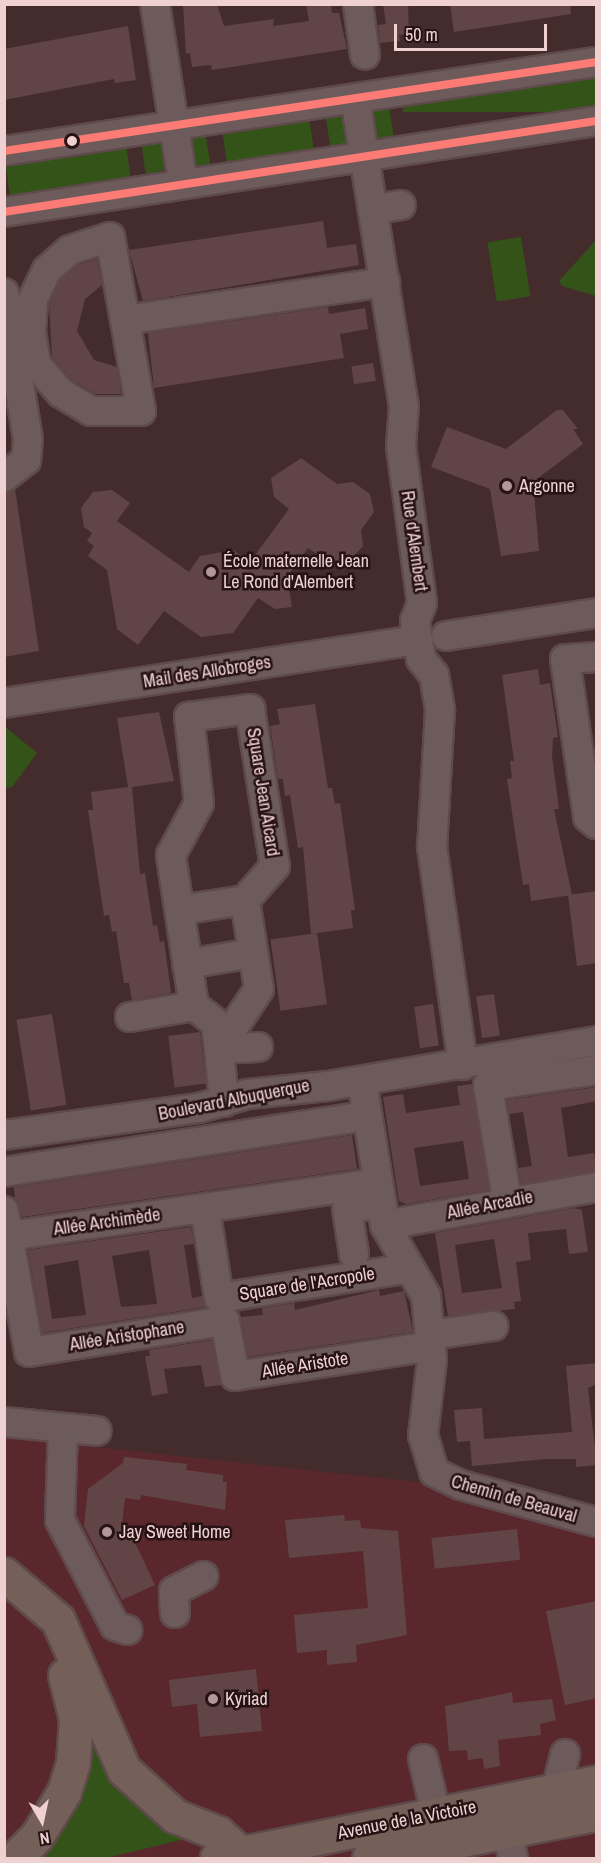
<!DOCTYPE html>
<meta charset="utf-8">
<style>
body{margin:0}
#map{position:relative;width:601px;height:1863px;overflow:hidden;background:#442c2d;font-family:"Archivo Narrow",sans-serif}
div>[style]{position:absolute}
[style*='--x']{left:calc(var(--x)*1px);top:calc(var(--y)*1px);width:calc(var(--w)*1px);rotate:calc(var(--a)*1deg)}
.built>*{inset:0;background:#5a282c}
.green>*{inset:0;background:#335319;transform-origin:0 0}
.building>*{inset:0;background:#614446;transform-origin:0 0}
.roads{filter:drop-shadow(2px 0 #5f4a4b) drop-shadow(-2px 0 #5f4a4b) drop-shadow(0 2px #5f4a4b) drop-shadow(0 -2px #5f4a4b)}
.minor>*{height:28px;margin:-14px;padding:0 14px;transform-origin:14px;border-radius:14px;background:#6d5b5c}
.major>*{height:33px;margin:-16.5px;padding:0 16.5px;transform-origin:16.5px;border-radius:16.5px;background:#746059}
.bus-1>*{height:8px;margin:-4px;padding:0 4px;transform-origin:4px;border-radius:4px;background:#fd7b75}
.dots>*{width:16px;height:16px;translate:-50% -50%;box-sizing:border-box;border:3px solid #271214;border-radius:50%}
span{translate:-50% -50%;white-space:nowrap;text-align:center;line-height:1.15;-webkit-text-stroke:5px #271214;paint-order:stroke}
.poi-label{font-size:18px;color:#efd1d2}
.left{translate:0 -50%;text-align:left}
.street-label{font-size:18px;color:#efd1d2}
.frame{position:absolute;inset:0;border:6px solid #efd1d2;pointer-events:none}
.north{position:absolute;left:12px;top:1791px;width:60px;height:60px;-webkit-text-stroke:4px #271214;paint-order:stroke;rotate:171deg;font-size:16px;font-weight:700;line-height:24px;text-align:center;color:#efd1d2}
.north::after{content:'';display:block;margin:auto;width:21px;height:27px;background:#efd1d2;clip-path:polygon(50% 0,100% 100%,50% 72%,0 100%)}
.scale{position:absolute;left:394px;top:24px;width:153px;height:27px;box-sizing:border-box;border:3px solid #efd1d2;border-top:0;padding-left:8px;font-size:18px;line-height:21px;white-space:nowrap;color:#efd1d2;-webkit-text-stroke:4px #271214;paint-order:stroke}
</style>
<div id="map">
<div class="built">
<div style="clip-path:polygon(5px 1437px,416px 1482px,596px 1531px,596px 1858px,5px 1858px)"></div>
</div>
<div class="green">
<div style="left:596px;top:74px;width:38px;height:193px;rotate:90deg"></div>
<div style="clip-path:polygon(389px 104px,394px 141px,383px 142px,375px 138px,371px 113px)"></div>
<div style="clip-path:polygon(337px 112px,346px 117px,350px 139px,345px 147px,331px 151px,325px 113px)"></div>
<div style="left:309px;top:116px;width:36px;height:88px;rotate:82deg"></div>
<div style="clip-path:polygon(205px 132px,211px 168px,199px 169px,193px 163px,189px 142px,195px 134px)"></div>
<div style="clip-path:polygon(154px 139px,162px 144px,166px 169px,146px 177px,141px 141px)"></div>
<div style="left:126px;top:145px;width:35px;height:122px;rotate:82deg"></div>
<div style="left:521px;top:237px;width:60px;height:34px;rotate:81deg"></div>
<div style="clip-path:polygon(596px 240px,596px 296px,562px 286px,559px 281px)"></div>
<div style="clip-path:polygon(4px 726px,37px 753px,12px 787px,5px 788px)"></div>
<div style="clip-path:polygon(83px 1727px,191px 1832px,185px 1839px,106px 1858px,31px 1858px)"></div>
</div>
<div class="building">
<div style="clip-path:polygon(183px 4px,217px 4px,224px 26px,274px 19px,273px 26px,309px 21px,306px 4px,331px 4px,332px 13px,339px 13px,347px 49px,212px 70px,211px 65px,192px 67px,190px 53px,186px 54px)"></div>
<div style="clip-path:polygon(383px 4px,408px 4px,409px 33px,399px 35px,400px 41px,380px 43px,378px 25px,386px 24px)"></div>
<div style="clip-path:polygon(450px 4px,570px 4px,571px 14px,454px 32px)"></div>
<div style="clip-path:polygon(128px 26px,136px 80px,115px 83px,114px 79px,4px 100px,4px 49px)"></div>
<div style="clip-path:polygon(323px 221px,327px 248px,356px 244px,359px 265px,143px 301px,129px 250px)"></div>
<div style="clip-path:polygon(97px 259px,102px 285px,85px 299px,77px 331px,94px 360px,117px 367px,121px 394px,96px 394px,72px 380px,52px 357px,49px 303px,60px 280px,78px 265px)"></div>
<div style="clip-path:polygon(328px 307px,329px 314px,365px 308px,368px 329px,340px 334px,344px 358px,154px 388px,148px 333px)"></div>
<div style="left:373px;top:363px;width:18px;height:22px;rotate:81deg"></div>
<div style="clip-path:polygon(557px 410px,563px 410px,578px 429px,573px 429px,583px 444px,533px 482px,539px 551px,501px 556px,490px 489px,431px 467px,447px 427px,506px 449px)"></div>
<div style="clip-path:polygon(301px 458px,337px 484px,353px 482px,370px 494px,374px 512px,361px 530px,363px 546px,348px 563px,334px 566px,308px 548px,282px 584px,289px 589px,292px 607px,275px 609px,258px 598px,233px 633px,201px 637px,164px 611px,138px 645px,117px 629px,107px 570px,88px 556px,94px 546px,87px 541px,92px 533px,84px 527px,81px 508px,93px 492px,112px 490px,130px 503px,117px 521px,189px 572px,200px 556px,233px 550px,250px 562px,289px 509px,274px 497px,271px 478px)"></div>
<div style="clip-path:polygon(15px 489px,39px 651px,4px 657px,4px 493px)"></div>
<div style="clip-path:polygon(538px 669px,540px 685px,550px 683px,558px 737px,553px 738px,552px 756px,559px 809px,554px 809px,572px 895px,531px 901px,529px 884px,523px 885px,507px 779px,512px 778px,510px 761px,514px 761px,502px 675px)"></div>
<div style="clip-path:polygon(315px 704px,328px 788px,332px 788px,335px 804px,340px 803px,355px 910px,351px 910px,353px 928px,311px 934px,303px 847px,298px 848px,290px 795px,285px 796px,283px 779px,278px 779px,270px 726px,280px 724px,277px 709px)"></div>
<div style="clip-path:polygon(159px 712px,174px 781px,132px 787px,140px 874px,145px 873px,153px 926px,157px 925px,160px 942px,164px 941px,171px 993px,132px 1000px,129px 983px,124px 983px,116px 931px,112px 932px,109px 915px,104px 916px,88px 810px,93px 810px,91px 792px,128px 787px,117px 718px)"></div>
<div style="clip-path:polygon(597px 891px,597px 963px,577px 966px,568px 895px)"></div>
<div style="left:317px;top:933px;width:72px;height:47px;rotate:82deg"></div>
<div style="left:494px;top:994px;width:42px;height:18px;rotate:82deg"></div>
<div style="left:433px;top:1004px;width:42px;height:19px;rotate:82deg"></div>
<div style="left:52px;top:1014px;width:92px;height:36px;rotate:81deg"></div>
<div style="left:200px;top:1032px;width:52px;height:32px;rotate:83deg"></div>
<div style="clip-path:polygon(evenodd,472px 1084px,489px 1190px,406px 1204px,399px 1201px,383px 1097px,403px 1094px,406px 1113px,460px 1105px,457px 1086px,472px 1084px,463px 1141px,469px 1179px,420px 1186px,414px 1148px,463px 1141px)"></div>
<div style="clip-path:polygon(597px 1087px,597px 1101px,561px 1108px,568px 1157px,594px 1153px,597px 1171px,521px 1184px,518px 1168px,532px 1166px,523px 1112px,509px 1114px,507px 1100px)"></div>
<div style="clip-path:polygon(352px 1135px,357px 1169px,22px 1217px,15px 1199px,14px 1187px)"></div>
<div style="clip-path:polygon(evenodd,574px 1208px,582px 1210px,588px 1252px,569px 1254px,566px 1229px,528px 1233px,531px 1260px,516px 1262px,521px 1301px,514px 1302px,515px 1309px,448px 1316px,435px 1233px,574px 1208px,494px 1239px,502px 1288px,462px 1293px,455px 1245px,494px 1239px)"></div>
<div style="clip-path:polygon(evenodd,191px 1227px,194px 1244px,184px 1245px,192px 1298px,202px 1296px,206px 1307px,42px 1333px,28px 1250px,191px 1227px,149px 1250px,157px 1304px,121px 1307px,112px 1256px,149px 1250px,191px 1227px,78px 1260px,86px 1315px,52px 1319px,44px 1266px,78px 1260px)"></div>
<div style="clip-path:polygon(379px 1290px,380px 1296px,404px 1291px,413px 1332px,248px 1357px,241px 1317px,263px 1315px,262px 1308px,294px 1303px,295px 1310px)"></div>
<div style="clip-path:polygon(212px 1340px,221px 1385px,205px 1387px,201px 1365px,164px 1369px,168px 1393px,152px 1396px,145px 1356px,150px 1356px,149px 1350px)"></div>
<div style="clip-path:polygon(597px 1363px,597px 1384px,588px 1388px,597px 1465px,576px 1467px,576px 1459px,546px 1459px,472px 1466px,470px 1441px,457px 1442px,454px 1410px,482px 1408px,484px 1439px,572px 1432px,566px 1366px)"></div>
<div style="clip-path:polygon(124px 1457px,187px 1464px,186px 1470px,223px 1475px,223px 1482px,227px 1482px,225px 1510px,141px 1495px,140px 1500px,125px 1498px,120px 1541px,132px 1536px,155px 1585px,122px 1600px,84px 1526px,88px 1489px,123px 1463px)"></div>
<div style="clip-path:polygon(344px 1515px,345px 1521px,360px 1520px,361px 1528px,398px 1531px,407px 1635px,356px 1645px,357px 1662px,327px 1665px,327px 1650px,297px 1653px,294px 1615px,368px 1608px,363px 1551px,289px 1558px,285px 1520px)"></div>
<div style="left:517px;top:1529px;width:31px;height:86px;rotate:84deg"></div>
<div style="clip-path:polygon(597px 1601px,597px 1698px,565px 1705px,546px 1611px)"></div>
<div style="clip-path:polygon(256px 1669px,262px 1731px,200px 1737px,197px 1704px,172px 1707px,169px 1680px)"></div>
<div style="clip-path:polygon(512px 1692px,513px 1703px,552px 1699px,556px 1720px,540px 1724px,541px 1735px,498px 1740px,500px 1766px,484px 1769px,483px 1758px,468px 1760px,467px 1750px,449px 1751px,445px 1706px)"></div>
</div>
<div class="roads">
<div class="minor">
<div style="--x:155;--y:4;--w:181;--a:81.1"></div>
<div style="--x:358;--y:4;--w:51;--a:82.2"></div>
<div style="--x:355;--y:98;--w:312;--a:81"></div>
<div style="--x:404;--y:406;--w:40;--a:94.3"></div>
<div style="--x:401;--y:446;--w:158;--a:82.4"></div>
<div style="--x:422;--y:603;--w:19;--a:111"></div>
<div style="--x:415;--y:621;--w:38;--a:81"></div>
<div style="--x:421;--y:659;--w:21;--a:51"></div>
<div style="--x:434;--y:675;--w:36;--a:80"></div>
<div style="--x:440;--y:710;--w:137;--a:93.3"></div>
<div style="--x:432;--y:847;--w:220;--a:81.9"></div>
<div style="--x:4;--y:151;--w:599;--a:-8.55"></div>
<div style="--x:373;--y:209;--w:28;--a:-8"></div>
<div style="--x:4;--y:212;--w:599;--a:-8.74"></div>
<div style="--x:110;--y:237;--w:84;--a:79.8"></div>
<div style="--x:125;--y:320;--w:92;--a:80"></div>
<div style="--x:141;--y:411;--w:50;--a:180"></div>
<div style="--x:91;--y:411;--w:35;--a:-149"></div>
<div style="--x:61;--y:393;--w:38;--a:-131"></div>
<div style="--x:36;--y:364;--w:33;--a:-99"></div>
<div style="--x:31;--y:331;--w:32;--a:-86"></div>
<div style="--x:33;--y:299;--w:32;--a:-64"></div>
<div style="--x:47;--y:270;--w:30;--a:-41"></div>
<div style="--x:70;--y:250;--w:42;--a:-18"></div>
<div style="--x:4;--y:293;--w:148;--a:80.7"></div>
<div style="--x:28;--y:439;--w:21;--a:95"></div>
<div style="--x:26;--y:460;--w:28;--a:142"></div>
<div style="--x:125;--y:320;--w:263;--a:-8.3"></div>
<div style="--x:446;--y:636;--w:152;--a:-8.7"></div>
<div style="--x:596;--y:657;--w:31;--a:176"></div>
<div style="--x:565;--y:659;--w:160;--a:81.7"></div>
<div style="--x:588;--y:817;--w:11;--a:41"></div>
<div style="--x:4;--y:703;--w:411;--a:-8.7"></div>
<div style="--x:250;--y:709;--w:159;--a:81"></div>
<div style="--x:275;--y:866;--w:45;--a:131.4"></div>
<div style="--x:245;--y:900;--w:90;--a:81.1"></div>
<div style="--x:259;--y:989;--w:72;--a:123.7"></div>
<div style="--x:219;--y:1049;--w:26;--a:-97"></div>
<div style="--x:216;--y:1023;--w:28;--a:-142"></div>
<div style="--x:194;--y:1006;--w:153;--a:-98.7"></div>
<div style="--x:171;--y:855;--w:59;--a:-61.7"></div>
<div style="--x:199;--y:803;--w:87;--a:-96.6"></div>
<div style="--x:189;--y:717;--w:62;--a:-7.5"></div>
<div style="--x:180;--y:910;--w:66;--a:-8.7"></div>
<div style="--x:187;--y:964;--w:67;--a:-9.5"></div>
<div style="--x:130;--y:1017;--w:65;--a:-9.8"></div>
<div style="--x:362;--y:1081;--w:146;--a:80.9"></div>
<div style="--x:385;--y:1225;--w:82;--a:60"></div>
<div style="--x:426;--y:1296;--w:64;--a:84.6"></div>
<div style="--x:432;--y:1360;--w:76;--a:96.8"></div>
<div style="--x:423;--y:1435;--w:39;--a:73"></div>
<div style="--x:434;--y:1472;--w:30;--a:26"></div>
<div style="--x:461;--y:1485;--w:140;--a:15.3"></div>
<div style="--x:224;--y:1102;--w:53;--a:-95.4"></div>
<div style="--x:219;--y:1049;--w:39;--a:-3"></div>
<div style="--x:4;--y:1135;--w:197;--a:-7.9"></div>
<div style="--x:199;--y:1108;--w:51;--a:-15.9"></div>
<div style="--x:248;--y:1094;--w:80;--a:-5.7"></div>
<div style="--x:328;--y:1086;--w:272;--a:-9.5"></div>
<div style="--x:4;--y:1172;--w:366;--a:-8.8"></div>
<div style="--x:507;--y:1200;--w:116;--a:-99.5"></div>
<div style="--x:488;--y:1086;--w:109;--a:-8.4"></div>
<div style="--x:205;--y:1208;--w:91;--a:81.2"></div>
<div style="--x:219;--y:1298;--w:193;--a:-8.9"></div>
<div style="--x:4;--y:1211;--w:143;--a:79.9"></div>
<div style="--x:29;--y:1352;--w:198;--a:-9"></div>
<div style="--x:225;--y:1321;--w:56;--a:79.7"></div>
<div style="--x:235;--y:1376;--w:198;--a:-8.7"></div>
<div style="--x:385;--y:1225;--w:214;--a:-10.2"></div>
<div style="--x:9;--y:1236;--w:373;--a:-8.2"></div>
<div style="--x:354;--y:1254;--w:46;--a:-98.8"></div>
<div style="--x:347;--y:1209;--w:35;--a:-10"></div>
<div style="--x:430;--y:1335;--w:64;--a:-8.1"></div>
<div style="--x:4;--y:1422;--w:93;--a:5.5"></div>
<div style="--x:63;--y:1428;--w:92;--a:91.9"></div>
<div style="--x:60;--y:1520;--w:119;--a:62.6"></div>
<div style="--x:115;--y:1626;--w:13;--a:18"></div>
<div style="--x:175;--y:1613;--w:22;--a:-93"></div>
<div style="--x:174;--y:1591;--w:33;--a:-27"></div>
<div style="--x:423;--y:1759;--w:57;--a:76.7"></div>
<div style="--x:556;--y:1791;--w:38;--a:-76"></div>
<div style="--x:507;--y:1830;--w:29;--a:78"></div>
</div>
<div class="major">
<div style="--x:4;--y:1574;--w:71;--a:40.4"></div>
<div style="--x:58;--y:1620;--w:164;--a:66.3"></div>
<div style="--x:124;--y:1770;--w:69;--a:42"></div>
<div style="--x:175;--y:1816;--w:46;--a:21.6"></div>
<div style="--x:218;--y:1833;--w:31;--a:42"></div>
<div style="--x:15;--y:1858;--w:31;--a:-45"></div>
<div style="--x:37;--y:1836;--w:52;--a:-58.5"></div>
<div style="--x:64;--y:1792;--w:30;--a:-73"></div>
<div style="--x:73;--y:1763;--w:44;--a:-86.1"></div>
<div style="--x:76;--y:1719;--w:45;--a:-104"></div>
<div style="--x:217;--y:1858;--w:387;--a:-11.3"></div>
<div style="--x:369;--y:1858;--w:231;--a:-11"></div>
</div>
</div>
<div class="bus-1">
<div style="--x:4;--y:151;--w:599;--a:-8.55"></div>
<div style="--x:4;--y:212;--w:599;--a:-8.74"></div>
</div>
<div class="dots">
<div style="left:72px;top:141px;background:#efd1d2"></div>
<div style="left:507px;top:486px;background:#b39798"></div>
<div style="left:211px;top:572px;background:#b39798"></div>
<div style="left:107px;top:1532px;background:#b39798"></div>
<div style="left:213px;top:1699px;background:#b39798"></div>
</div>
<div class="poi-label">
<span class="left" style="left:519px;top:486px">Argonne</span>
<span class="left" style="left:223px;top:572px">École maternelle Jean<br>Le Rond d'Alembert</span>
<span class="left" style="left:119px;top:1532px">Jay Sweet Home</span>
<span class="left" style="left:225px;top:1699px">Kyriad</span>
</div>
<div class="street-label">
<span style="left:414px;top:541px;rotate:82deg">Rue d'Alembert</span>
<span style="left:207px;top:672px;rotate:-9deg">Mail des Allobroges</span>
<span style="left:263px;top:792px;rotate:81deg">Square Jean Aicard</span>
<span style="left:234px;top:1100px;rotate:-11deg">Boulevard Albuquerque</span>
<span style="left:490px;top:1205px;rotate:-11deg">Allée Arcadie</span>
<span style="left:107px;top:1222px;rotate:-8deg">Allée Archimède</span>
<span style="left:307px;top:1284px;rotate:-9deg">Square de l'Acropole</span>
<span style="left:127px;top:1336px;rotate:-9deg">Allée Aristophane</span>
<span style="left:305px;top:1365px;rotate:-9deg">Allée Aristote</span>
<span style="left:514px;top:1499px;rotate:16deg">Chemin de Beauval</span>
<span style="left:407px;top:1820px;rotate:-11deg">Avenue de la Victoire</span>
</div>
<div class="frame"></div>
<div class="north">N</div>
<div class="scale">50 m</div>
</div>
